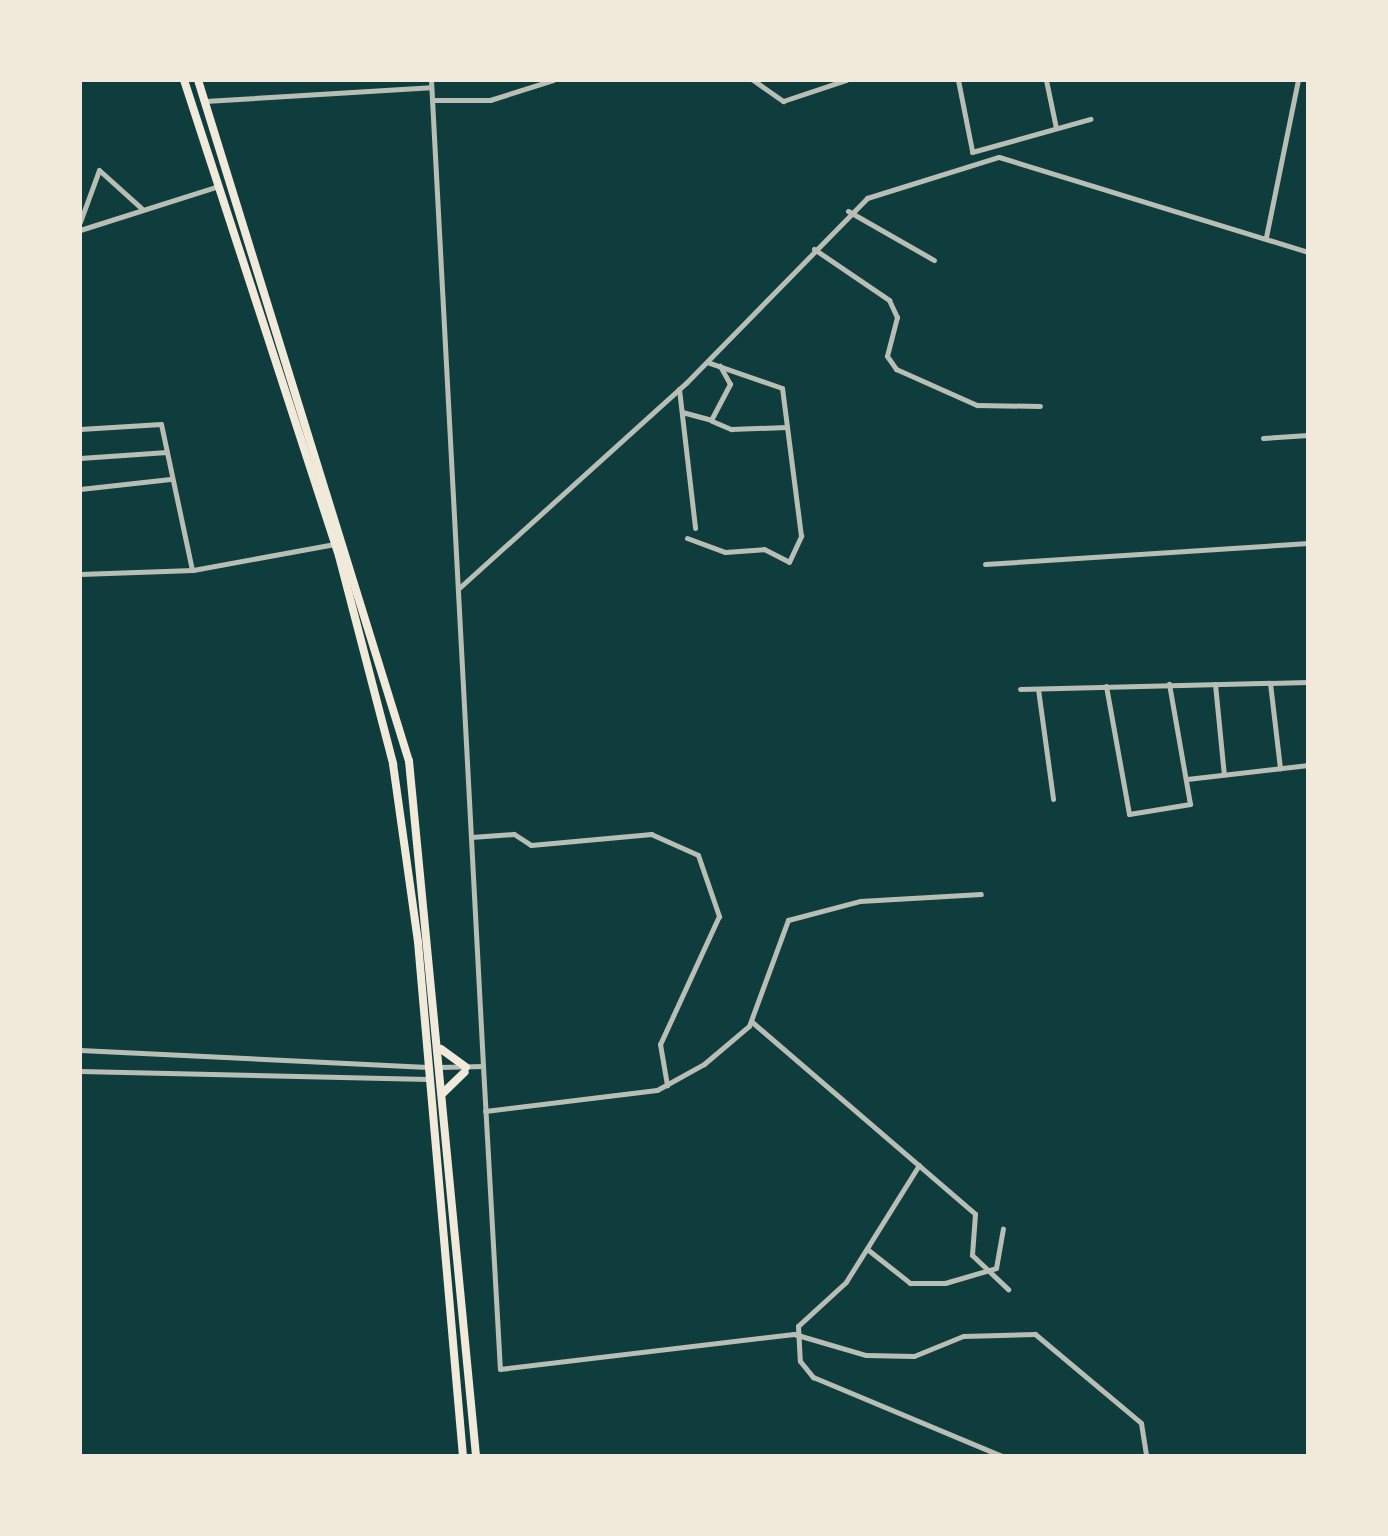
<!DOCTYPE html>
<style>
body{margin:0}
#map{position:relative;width:1388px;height:1536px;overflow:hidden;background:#0f3d3e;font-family:"Nunito Sans",sans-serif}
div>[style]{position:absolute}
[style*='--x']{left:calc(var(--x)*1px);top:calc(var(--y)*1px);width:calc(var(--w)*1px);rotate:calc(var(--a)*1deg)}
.minor>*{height:5px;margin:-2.5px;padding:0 2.5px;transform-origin:2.5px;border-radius:2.5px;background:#b8beb3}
.tertiary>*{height:5px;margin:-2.5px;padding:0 2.5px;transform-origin:2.5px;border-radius:2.5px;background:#b8beb3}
.trunk>*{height:8px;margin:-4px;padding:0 4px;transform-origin:4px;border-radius:4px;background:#f1e9da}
span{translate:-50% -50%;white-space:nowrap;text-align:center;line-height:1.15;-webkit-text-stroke:8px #f1e9da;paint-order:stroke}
.frame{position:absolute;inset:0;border:82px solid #f1e9da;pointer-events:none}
</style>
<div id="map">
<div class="minor">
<div style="--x:753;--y:80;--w:37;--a:35"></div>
<div style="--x:783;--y:101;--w:66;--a:-18.4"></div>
<div style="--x:958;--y:80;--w:72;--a:78.8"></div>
<div style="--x:1046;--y:80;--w:49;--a:78.2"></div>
<div style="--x:432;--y:100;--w:58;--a:0"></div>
<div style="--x:490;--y:100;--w:66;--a:-17.6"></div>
<div style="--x:205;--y:101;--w:226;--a:-3.5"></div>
<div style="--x:972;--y:152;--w:123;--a:-15.6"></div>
<div style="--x:848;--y:211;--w:99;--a:29.7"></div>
<div style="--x:80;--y:222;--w:55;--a:-69.9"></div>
<div style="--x:99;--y:170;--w:57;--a:42.1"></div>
<div style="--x:80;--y:230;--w:146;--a:-17.6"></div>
<div style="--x:1266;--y:237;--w:160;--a:-78.5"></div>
<div style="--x:814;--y:249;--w:91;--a:34.2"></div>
<div style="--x:889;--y:300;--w:19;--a:65"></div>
<div style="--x:897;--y:317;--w:40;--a:104.4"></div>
<div style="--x:887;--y:356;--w:16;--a:55"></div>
<div style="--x:896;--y:369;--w:89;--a:24"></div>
<div style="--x:977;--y:405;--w:63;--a:0.9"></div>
<div style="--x:679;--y:389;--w:140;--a:83.4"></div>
<div style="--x:682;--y:412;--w:30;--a:15"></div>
<div style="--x:711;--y:420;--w:41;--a:-62.2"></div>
<div style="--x:730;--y:384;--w:21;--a:-119"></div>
<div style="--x:712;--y:421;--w:21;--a:23"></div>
<div style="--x:731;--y:429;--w:56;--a:-2"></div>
<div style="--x:80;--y:429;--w:81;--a:-3.5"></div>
<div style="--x:161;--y:424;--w:149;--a:78"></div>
<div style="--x:1263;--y:438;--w:45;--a:-3.8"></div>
<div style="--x:80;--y:458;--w:87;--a:-3.9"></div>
<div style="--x:80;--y:489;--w:91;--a:-6.3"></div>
<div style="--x:687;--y:538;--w:40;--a:20.2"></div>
<div style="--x:725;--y:552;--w:39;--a:-4"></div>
<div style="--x:764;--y:549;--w:28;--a:27"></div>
<div style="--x:789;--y:562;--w:29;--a:-65"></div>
<div style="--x:801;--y:536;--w:149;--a:-97.3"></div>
<div style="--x:782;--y:388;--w:79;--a:-160.9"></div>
<div style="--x:985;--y:564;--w:324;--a:-3.7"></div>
<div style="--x:80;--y:574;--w:113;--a:-2"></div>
<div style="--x:193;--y:570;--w:144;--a:-10.4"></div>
<div style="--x:458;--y:589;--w:307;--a:-42.1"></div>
<div style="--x:686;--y:383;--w:259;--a:-45.6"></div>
<div style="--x:867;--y:198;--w:138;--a:-17.3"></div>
<div style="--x:999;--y:157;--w:323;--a:17.1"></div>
<div style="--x:1270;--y:683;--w:86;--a:83.3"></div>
<div style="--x:1215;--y:684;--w:91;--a:84.4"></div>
<div style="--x:1106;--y:686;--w:130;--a:79.8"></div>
<div style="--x:1129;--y:814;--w:62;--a:-9.3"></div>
<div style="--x:1190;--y:804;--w:122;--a:-99.9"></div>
<div style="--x:1020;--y:689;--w:288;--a:-1.4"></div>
<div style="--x:1038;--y:689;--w:111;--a:82.2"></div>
<div style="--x:1187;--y:779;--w:122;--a:-6.6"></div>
<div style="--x:471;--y:837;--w:43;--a:-4"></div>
<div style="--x:514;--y:834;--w:20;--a:33"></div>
<div style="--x:531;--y:845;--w:121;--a:-5.2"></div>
<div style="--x:651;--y:834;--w:51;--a:24.1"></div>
<div style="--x:698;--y:855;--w:65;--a:71"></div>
<div style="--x:719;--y:916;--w:141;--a:114.7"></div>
<div style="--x:660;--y:1044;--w:42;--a:80.3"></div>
<div style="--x:752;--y:1022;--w:294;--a:40.7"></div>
<div style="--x:975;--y:1214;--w:41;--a:94.2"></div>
<div style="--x:972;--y:1255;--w:50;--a:43.4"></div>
<div style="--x:80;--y:1050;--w:348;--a:2.8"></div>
<div style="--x:483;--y:1066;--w:303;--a:86.8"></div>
<div style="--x:500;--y:1369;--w:296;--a:-6.8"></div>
<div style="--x:794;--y:1334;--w:75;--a:16.3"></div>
<div style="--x:866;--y:1355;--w:48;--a:1.2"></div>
<div style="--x:914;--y:1356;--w:53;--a:-22.2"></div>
<div style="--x:963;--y:1336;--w:72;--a:-1.6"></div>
<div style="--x:1035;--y:1334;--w:138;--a:40"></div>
<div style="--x:1141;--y:1423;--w:33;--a:81"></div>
<div style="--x:80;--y:1071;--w:348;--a:1.3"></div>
<div style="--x:485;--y:1111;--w:173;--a:-7"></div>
<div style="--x:657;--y:1090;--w:54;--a:-29"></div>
<div style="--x:704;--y:1064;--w:59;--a:-40.2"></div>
<div style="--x:749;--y:1026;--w:113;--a:-69.8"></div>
<div style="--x:788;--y:920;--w:74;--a:-14.8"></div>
<div style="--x:860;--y:901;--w:121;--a:-3.3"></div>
<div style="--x:919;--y:1165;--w:138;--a:122"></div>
<div style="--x:846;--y:1282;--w:65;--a:137.5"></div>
<div style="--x:798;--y:1326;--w:35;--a:87"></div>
<div style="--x:800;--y:1361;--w:21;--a:51"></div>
<div style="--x:813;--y:1377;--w:205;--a:22.7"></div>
<div style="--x:867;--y:1249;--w:55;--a:38.3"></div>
<div style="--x:910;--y:1283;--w:35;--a:0"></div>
<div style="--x:945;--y:1283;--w:53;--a:-16.4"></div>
<div style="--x:996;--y:1268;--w:40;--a:-80"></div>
</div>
<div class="tertiary">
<div style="--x:431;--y:80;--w:987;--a:86.98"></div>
<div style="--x:483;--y:1066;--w:44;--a:178.7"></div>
</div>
<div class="trunk">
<div style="--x:184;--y:80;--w:501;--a:71.96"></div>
<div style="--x:339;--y:556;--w:215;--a:75.4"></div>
<div style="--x:393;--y:764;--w:180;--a:82"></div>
<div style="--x:418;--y:942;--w:516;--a:85"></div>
<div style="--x:198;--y:80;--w:713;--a:72.79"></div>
<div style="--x:409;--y:761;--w:698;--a:84.49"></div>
<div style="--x:441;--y:1049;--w:31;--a:36"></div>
<div style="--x:443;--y:1093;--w:30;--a:-44"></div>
</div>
<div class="frame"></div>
</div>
